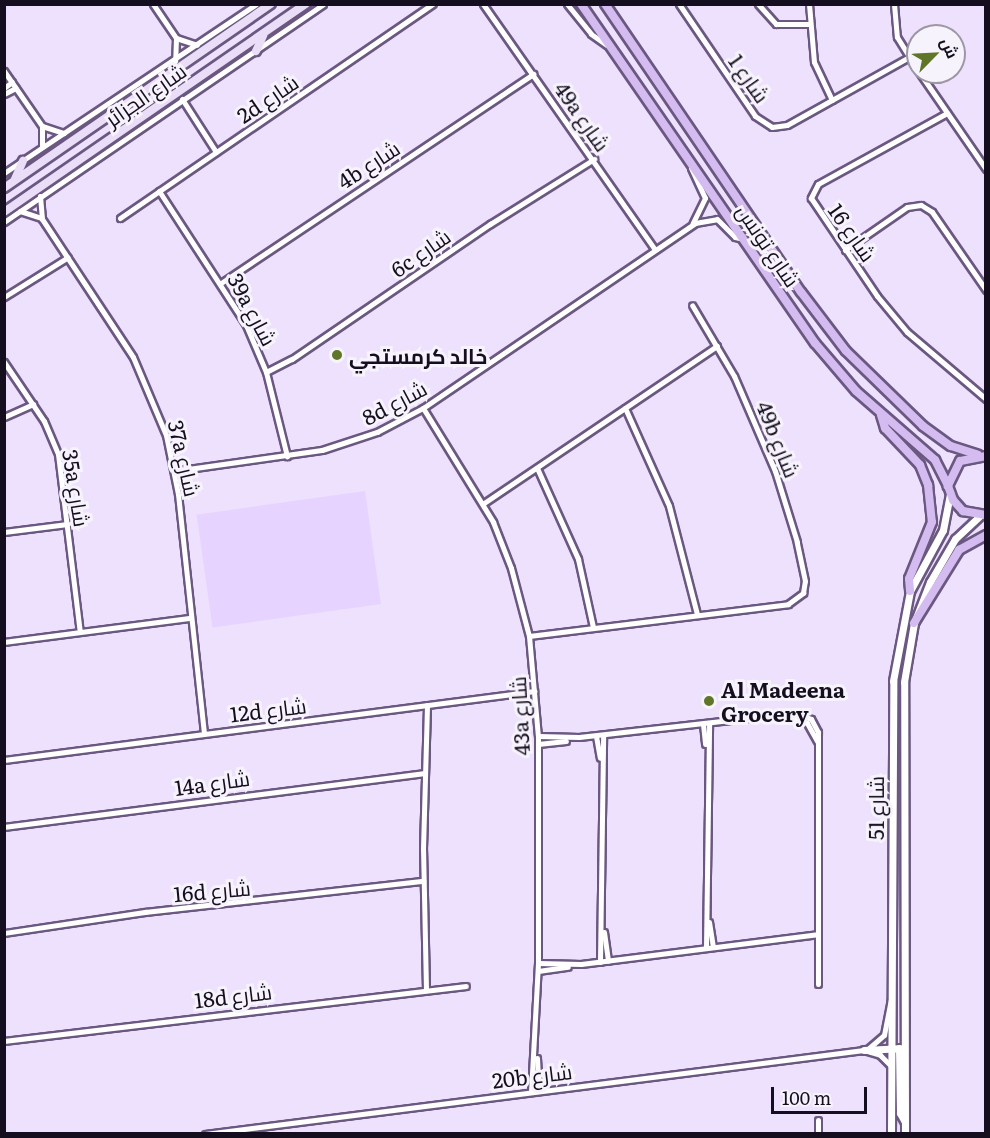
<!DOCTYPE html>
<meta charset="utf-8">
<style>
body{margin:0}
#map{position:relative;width:990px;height:1138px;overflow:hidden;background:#ede1fe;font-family:Literata,Cairo,serif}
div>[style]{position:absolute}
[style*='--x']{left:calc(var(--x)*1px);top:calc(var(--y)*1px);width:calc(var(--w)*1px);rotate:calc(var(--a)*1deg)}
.built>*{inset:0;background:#e6d3ff;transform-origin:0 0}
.roads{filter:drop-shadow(2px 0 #6b5881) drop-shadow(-2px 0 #6b5881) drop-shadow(0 2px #6b5881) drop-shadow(0 -2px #6b5881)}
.minor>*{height:5px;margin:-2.5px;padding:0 2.5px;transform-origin:2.5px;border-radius:2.5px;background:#fff}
.tertiary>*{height:7px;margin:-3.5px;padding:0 3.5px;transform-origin:3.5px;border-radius:3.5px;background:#fff}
.secondary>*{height:8px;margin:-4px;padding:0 4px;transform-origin:4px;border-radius:4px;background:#e9ddf8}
.primary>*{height:8px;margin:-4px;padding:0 4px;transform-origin:4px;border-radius:4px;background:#d4bcf0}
.dots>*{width:16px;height:16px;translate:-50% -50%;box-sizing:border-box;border:3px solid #f7f3fc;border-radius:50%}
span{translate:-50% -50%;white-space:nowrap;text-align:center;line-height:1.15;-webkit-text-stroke:6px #f7f3fc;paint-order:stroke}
.street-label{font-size:21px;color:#150e1e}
.poi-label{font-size:21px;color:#150e1e;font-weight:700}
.left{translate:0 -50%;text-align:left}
.frame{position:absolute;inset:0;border:6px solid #150e1e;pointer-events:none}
.north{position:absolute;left:906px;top:24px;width:60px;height:60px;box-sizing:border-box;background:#f7f3fc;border:2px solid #9d97a3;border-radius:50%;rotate:66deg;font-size:16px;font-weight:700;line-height:24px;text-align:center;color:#150e1e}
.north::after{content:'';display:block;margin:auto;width:21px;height:27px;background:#5f7628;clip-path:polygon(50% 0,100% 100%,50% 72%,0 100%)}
.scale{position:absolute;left:771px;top:1087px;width:96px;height:27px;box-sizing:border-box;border:3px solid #150e1e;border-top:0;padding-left:8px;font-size:18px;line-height:21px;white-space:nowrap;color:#150e1e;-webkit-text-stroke:4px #f7f3fc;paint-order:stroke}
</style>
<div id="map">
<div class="built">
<div style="left:365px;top:491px;width:114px;height:170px;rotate:82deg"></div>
</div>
<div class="roads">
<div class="minor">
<div style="--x:153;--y:4;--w:41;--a:55.9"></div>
<div style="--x:176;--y:38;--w:23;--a:92"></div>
<div style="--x:483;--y:4;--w:298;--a:55"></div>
<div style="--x:567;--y:4;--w:38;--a:51"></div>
<div style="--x:591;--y:34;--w:19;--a:35"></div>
<div style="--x:679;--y:4;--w:135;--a:55.8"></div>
<div style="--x:755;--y:116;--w:20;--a:33"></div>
<div style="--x:772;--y:127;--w:15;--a:-8"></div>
<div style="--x:787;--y:125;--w:140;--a:-29.1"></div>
<div style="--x:758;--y:4;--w:27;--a:48"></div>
<div style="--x:776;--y:24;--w:32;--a:0"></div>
<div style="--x:809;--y:4;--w:58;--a:85.1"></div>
<div style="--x:814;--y:62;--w:42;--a:64.7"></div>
<div style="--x:894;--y:4;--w:33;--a:85"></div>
<div style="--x:897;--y:37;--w:39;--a:58"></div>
<div style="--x:176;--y:38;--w:22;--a:18"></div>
<div style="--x:4;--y:71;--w:67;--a:55.4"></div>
<div style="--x:42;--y:126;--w:21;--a:90"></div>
<div style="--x:919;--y:72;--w:118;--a:55.4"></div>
<div style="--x:4;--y:88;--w:10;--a:-37"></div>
<div style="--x:4;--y:94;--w:13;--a:-27"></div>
<div style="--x:182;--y:99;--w:63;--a:57.3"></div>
<div style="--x:947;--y:113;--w:147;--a:151.2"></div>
<div style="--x:818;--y:184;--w:16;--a:117"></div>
<div style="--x:811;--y:198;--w:118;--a:56"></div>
<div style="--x:877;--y:296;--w:47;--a:50.2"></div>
<div style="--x:907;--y:332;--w:104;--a:40.3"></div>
<div style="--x:42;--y:126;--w:23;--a:18"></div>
<div style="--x:691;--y:168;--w:33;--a:65"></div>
<div style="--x:705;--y:198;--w:28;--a:116"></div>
<div style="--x:4;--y:173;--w:303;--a:-33.8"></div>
<div style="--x:159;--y:191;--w:160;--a:57"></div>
<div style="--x:246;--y:325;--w:51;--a:66.9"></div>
<div style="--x:266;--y:372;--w:87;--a:76"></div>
<div style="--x:40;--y:196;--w:23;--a:85"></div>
<div style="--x:42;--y:219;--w:165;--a:56.6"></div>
<div style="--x:133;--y:357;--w:85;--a:67.1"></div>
<div style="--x:166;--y:435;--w:60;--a:78.5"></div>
<div style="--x:178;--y:494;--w:241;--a:83.8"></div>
<div style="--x:20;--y:211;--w:22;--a:18"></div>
<div style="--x:120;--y:218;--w:379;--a:-34.4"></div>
<div style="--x:4;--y:222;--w:386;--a:-34.3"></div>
<div style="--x:845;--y:250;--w:75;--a:-34.7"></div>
<div style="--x:907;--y:207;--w:14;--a:-8"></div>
<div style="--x:921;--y:205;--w:13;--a:32"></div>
<div style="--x:932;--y:212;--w:95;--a:55.3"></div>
<div style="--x:221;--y:283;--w:376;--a:-33.8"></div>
<div style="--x:4;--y:297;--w:75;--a:-32"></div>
<div style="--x:4;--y:362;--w:71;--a:55.9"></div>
<div style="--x:44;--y:421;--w:36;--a:67"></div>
<div style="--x:58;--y:454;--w:179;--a:83"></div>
<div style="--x:266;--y:372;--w:29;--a:-27"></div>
<div style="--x:292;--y:359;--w:240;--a:-34.3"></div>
<div style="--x:490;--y:224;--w:123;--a:-32"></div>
<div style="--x:423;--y:408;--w:134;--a:58.4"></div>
<div style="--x:493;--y:522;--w:49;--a:68.6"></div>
<div style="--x:511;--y:568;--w:70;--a:75.2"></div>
<div style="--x:529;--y:636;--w:100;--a:84.9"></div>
<div style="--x:538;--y:736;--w:227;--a:90"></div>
<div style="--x:538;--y:963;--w:128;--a:93.1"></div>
<div style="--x:625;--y:408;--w:107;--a:65.8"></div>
<div style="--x:669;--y:506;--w:112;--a:75.5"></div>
<div style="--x:4;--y:417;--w:32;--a:-24"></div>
<div style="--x:537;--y:468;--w:100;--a:65.7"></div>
<div style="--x:578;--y:559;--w:70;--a:77.6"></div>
<div style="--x:174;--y:471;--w:149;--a:-8.1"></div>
<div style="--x:322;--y:450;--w:58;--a:-18.1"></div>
<div style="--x:377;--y:432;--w:52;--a:-27.6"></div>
<div style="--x:423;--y:408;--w:329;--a:-34.2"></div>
<div style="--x:695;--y:223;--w:22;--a:-10"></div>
<div style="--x:717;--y:219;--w:25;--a:45"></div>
<div style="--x:735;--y:237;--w:8;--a:14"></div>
<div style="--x:484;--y:503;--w:281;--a:-34"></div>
<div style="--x:4;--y:532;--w:64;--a:-7.2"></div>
<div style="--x:529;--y:636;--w:261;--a:-7"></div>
<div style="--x:788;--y:604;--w:19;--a:-36"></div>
<div style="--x:803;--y:593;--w:12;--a:-81"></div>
<div style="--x:805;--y:581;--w:40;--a:-102"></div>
<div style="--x:797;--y:542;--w:74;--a:-107.2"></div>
<div style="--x:775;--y:471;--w:103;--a:-113.3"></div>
<div style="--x:734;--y:376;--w:82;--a:-120.6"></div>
<div style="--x:4;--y:642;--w:188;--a:-7.4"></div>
<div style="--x:787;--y:716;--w:21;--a:19"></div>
<div style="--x:807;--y:723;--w:21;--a:61"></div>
<div style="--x:703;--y:724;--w:20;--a:84"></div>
<div style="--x:538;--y:736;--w:41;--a:1.4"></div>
<div style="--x:579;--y:737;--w:215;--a:-6.4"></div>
<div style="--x:793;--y:713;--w:19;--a:18"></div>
<div style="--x:811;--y:719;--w:15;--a:62"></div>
<div style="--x:818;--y:732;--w:252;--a:90"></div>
<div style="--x:596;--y:736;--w:22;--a:80"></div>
<div style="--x:538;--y:744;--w:28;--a:-6"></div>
<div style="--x:4;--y:760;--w:535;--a:-7.4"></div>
<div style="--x:4;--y:827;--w:424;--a:-7.3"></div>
<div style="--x:709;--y:922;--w:25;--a:81"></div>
<div style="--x:604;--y:932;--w:29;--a:82"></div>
<div style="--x:4;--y:933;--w:143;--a:-8.5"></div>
<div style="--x:145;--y:912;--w:280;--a:-6.4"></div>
<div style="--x:706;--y:948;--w:224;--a:-89.2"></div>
<div style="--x:600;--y:962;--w:227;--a:-89.2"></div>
<div style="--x:538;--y:963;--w:43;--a:1.3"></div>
<div style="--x:581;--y:964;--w:238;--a:-7.2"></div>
<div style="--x:538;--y:971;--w:30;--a:-8"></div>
<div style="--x:426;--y:990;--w:141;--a:-91.2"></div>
<div style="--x:423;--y:849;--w:144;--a:-88.4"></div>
<div style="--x:4;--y:1041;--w:465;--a:-6.8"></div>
<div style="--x:869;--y:1048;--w:20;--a:-41"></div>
<div style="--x:884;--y:1035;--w:36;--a:-79"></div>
<div style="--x:537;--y:1058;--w:33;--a:87"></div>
<div style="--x:818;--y:1120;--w:14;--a:90"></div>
<div style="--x:205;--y:1134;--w:664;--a:-7.26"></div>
<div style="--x:864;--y:1050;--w:17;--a:17"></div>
<div style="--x:880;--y:1055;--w:16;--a:45"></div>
</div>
<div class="tertiary">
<div style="--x:864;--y:1050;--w:35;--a:-3"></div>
<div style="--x:899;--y:1048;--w:65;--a:89.1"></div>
<div style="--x:900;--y:1113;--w:10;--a:61"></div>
<div style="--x:891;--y:1134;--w:453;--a:-89.7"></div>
<div style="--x:893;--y:681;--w:92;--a:-79.3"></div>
<div style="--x:910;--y:591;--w:69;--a:-61.6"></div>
<div style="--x:943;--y:530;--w:38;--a:-79"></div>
<div style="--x:905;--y:1134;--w:452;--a:-90.1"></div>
<div style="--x:904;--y:682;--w:60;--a:-80.4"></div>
<div style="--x:914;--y:623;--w:44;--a:-68.7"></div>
<div style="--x:930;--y:582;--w:50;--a:-59.8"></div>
<div style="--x:955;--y:539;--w:34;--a:-43"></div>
</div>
<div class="secondary">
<div style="--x:256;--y:51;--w:17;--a:-65"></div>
<div style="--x:15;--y:179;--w:20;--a:-66"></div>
<div style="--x:4;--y:188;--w:324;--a:-34.6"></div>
<div style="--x:4;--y:212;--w:367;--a:-34.6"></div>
</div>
<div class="primary">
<div style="--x:581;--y:4;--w:412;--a:55.4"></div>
<div style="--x:815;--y:343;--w:63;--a:49.5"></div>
<div style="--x:856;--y:391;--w:105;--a:41.1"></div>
<div style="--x:935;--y:460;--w:29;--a:63"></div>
<div style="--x:605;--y:4;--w:348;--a:55.8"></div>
<div style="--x:801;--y:292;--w:74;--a:52.7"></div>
<div style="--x:846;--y:351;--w:107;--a:44.2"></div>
<div style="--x:923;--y:426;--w:34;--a:36"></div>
<div style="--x:951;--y:446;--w:28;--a:18"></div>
<div style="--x:881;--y:415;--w:14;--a:73"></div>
<div style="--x:885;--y:428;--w:51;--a:46.6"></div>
<div style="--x:920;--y:465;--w:22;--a:68"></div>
<div style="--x:928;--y:485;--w:37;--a:84"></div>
<div style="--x:932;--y:522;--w:61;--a:112"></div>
<div style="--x:909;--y:579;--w:12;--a:85"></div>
<div style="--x:986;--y:456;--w:26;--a:169"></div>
<div style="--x:960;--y:461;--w:28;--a:116"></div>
<div style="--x:948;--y:486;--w:15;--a:70"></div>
<div style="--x:953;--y:500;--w:15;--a:48"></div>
<div style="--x:963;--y:511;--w:23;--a:10"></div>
<div style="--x:914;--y:623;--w:86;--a:-58.3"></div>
<div style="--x:959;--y:550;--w:31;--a:-29"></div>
</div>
</div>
<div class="dots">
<div style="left:337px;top:355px;background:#5f7628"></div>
<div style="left:709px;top:701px;background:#5f7628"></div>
</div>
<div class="street-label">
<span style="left:750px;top:78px;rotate:55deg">شارع 1</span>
<span style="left:145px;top:94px;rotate:-35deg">شارع الجزائر</span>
<span style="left:267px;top:98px;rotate:-34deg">2d شارع</span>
<span style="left:583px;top:116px;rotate:55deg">49a شارع</span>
<span style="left:368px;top:164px;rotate:-33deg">4b شارع</span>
<span style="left:853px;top:232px;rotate:55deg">شارع 16</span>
<span style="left:769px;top:245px;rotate:56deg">شارع تونس</span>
<span style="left:420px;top:252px;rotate:-35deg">6c شارع</span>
<span style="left:253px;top:309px;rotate:62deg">39a شارع</span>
<span style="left:394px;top:402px;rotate:-28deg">8d شارع</span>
<span style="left:779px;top:439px;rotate:68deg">49b شارع</span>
<span style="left:185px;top:458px;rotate:77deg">37a شارع</span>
<span style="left:77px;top:488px;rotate:81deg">35a شارع</span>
<span style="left:268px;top:709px;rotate:-7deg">12d شارع</span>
<span style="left:519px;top:716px;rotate:-93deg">43a شارع</span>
<span style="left:212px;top:782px;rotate:-8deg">14a شارع</span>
<span style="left:875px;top:808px;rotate:-90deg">شارع 51</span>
<span style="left:212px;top:890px;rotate:-5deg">16d شارع</span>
<span style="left:233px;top:995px;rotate:-7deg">18d شارع</span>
<span style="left:532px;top:1075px;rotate:-7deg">20b شارع</span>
</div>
<div class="poi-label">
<span class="left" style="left:349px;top:355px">خالد كرمستجي</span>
<span class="left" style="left:721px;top:701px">Al Madeena<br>Grocery</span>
</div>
<div class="frame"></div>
<div class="north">ش</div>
<div class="scale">100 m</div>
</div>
